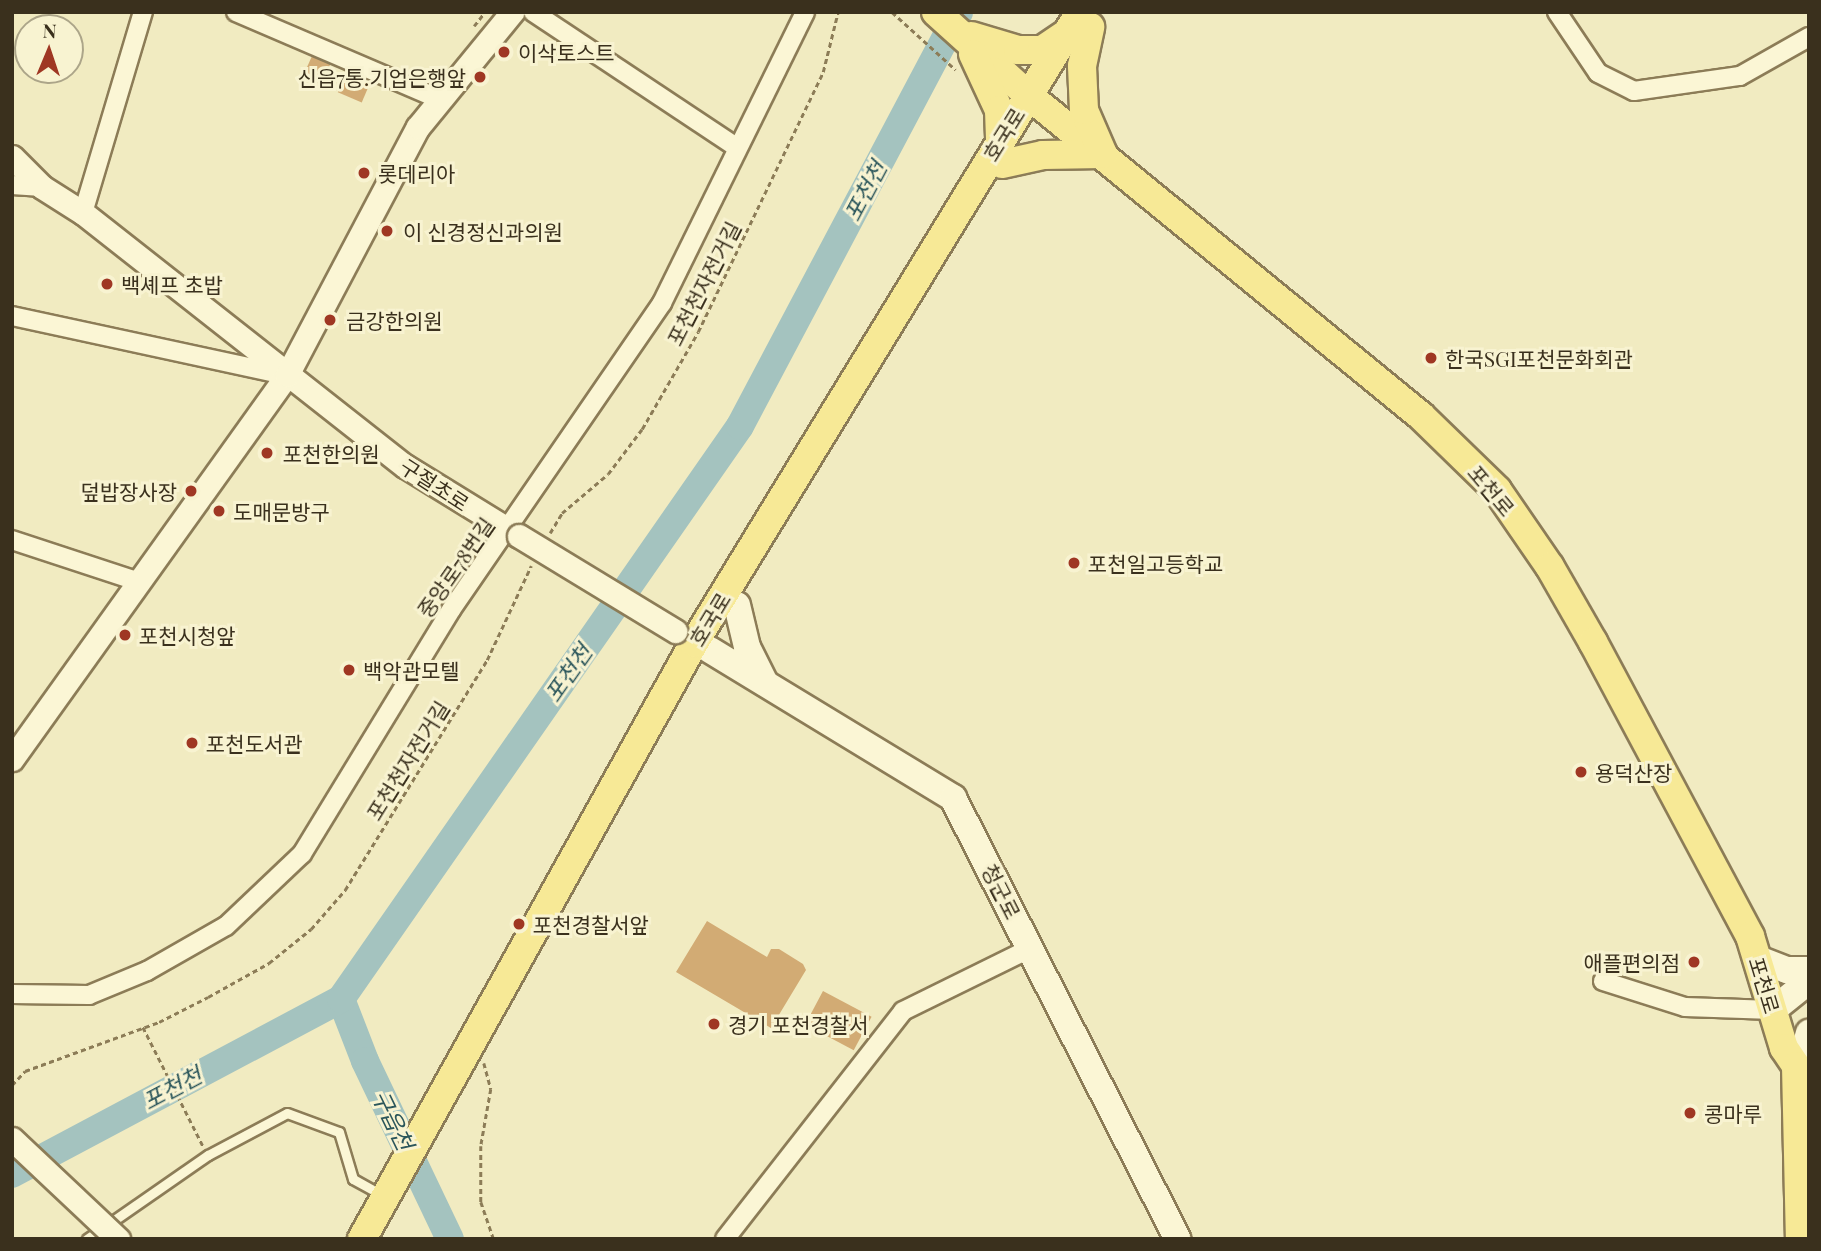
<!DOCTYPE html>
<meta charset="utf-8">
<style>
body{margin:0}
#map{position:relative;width:1821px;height:1251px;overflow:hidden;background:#f1ebc1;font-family:"Playfair Display","Noto Sans KR",serif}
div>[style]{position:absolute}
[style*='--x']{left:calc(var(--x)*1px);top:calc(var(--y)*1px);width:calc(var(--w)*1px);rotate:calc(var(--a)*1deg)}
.river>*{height:28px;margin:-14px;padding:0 14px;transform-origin:14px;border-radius:14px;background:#a4c3bf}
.building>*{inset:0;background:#d2ab74;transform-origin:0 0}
.path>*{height:2.5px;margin-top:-1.25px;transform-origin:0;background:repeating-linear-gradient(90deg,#8c7c57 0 5px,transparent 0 8.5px)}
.roads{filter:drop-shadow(2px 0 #8c7c57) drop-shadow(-2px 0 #8c7c57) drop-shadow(0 2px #8c7c57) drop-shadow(0 -2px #8c7c57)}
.service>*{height:9px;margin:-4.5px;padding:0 4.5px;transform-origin:4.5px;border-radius:4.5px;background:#fbf6d5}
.minor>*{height:18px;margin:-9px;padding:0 9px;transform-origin:9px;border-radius:9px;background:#fbf6d5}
.tertiary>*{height:23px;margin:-11.5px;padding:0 11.5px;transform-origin:11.5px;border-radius:11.5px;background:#fbf6d5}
.secondary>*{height:26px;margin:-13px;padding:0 13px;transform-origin:13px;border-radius:13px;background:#fbf6d5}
.primary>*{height:28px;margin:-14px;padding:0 14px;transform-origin:14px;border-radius:14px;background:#f7e996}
.bridges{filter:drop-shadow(2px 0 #8c7c57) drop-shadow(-2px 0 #8c7c57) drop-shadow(0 2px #8c7c57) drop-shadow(0 -2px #8c7c57)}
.tertiary-bridge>*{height:23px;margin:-11.5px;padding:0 11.5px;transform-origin:11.5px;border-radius:11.5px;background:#fbf6d5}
.dots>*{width:19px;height:19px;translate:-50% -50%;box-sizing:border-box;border:4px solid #f8f3d1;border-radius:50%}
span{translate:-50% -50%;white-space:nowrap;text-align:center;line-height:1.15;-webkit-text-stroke:6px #f8f3d1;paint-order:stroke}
.poi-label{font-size:21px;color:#3a301d}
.left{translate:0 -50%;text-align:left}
.right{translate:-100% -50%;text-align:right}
.street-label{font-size:21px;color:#3a301d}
.water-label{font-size:23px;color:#2b565b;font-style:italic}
.frame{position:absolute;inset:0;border:14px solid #3a301d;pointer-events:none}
.north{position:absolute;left:14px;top:14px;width:70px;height:70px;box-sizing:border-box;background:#f8f3d1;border:2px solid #aca589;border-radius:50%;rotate:2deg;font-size:19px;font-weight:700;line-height:28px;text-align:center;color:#3a301d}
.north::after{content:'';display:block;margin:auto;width:24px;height:32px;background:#9f3723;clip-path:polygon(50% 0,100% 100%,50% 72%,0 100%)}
</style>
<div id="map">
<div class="river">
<div style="--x:341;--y:999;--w:66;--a:68.8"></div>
<div style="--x:365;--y:1061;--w:197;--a:64.5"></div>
<div style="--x:12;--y:1174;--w:373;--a:-28"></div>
<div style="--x:341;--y:999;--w:698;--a:-55.15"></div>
<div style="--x:740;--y:426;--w:468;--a:-62.1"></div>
</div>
<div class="building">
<div style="left:312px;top:56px;width:20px;height:25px;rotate:24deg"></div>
<div style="left:346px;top:73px;width:26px;height:21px;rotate:23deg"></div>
<div style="clip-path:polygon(707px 921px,767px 957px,771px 949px,779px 949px,803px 964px,806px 970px,771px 1028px,676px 972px)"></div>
<div style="left:823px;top:991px;width:55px;height:38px;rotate:28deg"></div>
</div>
<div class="path">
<div style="--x:892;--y:12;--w:86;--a:42.2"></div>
<div style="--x:474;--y:26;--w:18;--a:-52"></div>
<div style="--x:550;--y:533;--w:23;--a:-59"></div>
<div style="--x:562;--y:513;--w:60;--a:-40.3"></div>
<div style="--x:608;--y:474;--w:56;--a:-52.9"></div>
<div style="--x:642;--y:429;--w:112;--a:-60"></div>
<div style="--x:698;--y:332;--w:288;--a:-64.3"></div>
<div style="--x:823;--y:72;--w:62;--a:-76"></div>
<div style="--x:143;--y:1027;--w:133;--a:63.2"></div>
<div style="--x:484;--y:1063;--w:27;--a:75"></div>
<div style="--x:491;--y:1089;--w:58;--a:100"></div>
<div style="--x:481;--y:1146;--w:56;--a:90"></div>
<div style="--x:481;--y:1202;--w:39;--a:71"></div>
<div style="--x:12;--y:1085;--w:19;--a:-47"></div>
<div style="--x:25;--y:1071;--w:143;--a:-20.1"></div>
<div style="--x:159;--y:1022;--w:55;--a:-27"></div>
<div style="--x:208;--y:997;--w:70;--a:-29.1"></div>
<div style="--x:269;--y:963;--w:54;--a:-39"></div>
<div style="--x:311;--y:929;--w:52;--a:-48.9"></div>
<div style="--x:345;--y:890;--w:270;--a:-58.3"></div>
<div style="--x:487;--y:660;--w:104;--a:-64.9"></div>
</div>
<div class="roads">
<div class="service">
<div style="--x:87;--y:1239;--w:147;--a:-34.8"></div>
<div style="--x:208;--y:1155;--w:89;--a:-28"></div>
<div style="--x:287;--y:1113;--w:55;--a:20.1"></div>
<div style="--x:339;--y:1132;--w:49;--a:73.4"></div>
<div style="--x:353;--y:1179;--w:21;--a:29"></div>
</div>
<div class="minor">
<div style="--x:236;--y:12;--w:223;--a:23.2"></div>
<div style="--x:533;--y:12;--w:244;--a:33.6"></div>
<div style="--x:1557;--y:12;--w:73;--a:56.1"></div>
<div style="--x:1598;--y:73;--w:40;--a:26.6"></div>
<div style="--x:1634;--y:91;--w:107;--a:-8.1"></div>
<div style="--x:1740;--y:76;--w:79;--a:-29.5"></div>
<div style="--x:12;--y:185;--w:30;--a:4"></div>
<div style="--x:83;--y:213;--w:210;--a:-73.4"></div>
<div style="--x:12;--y:316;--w:280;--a:12.2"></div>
<div style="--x:12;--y:540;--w:135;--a:18.2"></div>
<div style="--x:1603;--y:981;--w:86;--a:17.6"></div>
<div style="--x:1685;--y:1007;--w:88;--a:2"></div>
<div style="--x:12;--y:994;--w:77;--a:0.7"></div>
<div style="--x:89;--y:995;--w:63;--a:-22.5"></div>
<div style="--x:147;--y:971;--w:91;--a:-29.7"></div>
<div style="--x:226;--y:926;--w:105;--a:-43.5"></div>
<div style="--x:302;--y:854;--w:286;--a:-58.6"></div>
<div style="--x:451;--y:610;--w:373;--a:-55.5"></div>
<div style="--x:662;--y:303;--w:324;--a:-63.8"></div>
<div style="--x:725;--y:1239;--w:289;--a:-52"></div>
<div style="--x:903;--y:1011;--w:143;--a:-26.2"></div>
</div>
<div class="tertiary">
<div style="--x:12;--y:157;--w:42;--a:45"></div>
<div style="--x:42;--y:187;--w:49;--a:32.4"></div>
<div style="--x:83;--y:213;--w:410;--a:38.2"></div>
<div style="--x:405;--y:466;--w:134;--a:31.6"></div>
<div style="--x:12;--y:759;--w:472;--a:-54.4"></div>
<div style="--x:287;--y:375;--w:280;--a:-62.2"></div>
<div style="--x:418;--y:127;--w:149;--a:-50.7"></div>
</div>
<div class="secondary">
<div style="--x:737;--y:605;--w:43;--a:76.6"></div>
<div style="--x:747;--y:647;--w:40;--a:63.4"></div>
<div style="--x:710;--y:650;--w:285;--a:31.3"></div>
<div style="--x:953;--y:798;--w:495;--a:63"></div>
<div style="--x:1758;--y:959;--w:31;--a:21"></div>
<div style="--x:1787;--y:970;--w:22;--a:0"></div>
<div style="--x:1773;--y:1010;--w:46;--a:-38.9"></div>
<div style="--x:1797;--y:1075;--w:44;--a:-74.1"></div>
</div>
<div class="primary">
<div style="--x:936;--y:12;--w:124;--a:42.1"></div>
<div style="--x:1028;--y:95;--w:507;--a:39.24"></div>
<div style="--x:1421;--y:416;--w:106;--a:44.2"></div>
<div style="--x:1497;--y:490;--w:93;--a:55.5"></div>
<div style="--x:1550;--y:567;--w:86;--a:60.2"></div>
<div style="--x:1593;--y:642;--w:333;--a:61.9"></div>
<div style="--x:1750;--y:936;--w:117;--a:73.1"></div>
<div style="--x:1784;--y:1048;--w:22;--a:56"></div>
<div style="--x:1796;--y:1066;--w:173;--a:88.7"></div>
<div style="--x:971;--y:36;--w:49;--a:16.6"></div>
<div style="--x:1018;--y:50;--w:24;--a:0"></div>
<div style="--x:1042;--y:50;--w:29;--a:-34"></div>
<div style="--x:973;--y:54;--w:62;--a:65.1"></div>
<div style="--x:999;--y:110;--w:30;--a:88"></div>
<div style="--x:1002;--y:164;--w:42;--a:-12.4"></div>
<div style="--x:1043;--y:155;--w:60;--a:-1"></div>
<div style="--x:1103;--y:154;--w:48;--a:-113.4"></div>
<div style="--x:1084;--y:110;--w:44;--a:-92.6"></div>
<div style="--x:1082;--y:66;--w:40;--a:-78"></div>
<div style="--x:362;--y:1239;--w:682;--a:-60.88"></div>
<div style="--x:694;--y:643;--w:740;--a:-58.54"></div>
</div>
</div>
<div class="bridges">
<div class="tertiary-bridge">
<div style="--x:519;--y:536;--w:183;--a:31.3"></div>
<div style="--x:12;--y:1139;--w:146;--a:43.3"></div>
</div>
</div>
<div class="dots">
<div style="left:504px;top:52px;background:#9f3723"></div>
<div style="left:480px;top:77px;background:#9f3723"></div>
<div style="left:364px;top:173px;background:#9f3723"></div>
<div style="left:387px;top:231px;background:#9f3723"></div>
<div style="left:107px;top:284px;background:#9f3723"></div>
<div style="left:330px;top:320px;background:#9f3723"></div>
<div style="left:1431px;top:358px;background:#9f3723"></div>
<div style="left:267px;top:453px;background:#9f3723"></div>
<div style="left:191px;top:491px;background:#9f3723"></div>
<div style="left:219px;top:511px;background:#9f3723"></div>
<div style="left:1074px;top:563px;background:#9f3723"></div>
<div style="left:125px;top:635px;background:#9f3723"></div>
<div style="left:349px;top:670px;background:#9f3723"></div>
<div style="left:192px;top:743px;background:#9f3723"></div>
<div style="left:1581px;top:772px;background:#9f3723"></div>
<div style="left:519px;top:924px;background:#9f3723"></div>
<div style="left:1694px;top:962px;background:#9f3723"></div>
<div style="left:714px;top:1024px;background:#9f3723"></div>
<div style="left:1690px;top:1113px;background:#9f3723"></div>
</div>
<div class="poi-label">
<span class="left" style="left:518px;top:52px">이삭토스트</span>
<span class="right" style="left:466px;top:77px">신읍7통.기업은행앞</span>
<span class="left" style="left:378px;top:173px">롯데리아</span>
<span class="left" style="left:403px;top:231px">이 신경정신과의원</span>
<span class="left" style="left:121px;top:284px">백셰프 초밥</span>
<span class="left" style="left:346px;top:320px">금강한의원</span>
<span class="left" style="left:1445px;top:358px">한국SGI포천문화회관</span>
<span class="left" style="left:283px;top:453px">포천한의원</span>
<span class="right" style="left:177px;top:491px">덮밥장사장</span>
<span class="left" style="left:233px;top:511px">도매문방구</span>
<span class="left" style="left:1088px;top:563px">포천일고등학교</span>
<span class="left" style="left:139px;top:635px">포천시청앞</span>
<span class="left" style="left:363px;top:670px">백악관모텔</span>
<span class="left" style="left:206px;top:743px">포천도서관</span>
<span class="left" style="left:1595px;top:772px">용덕산장</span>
<span class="left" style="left:533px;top:924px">포천경찰서앞</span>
<span class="right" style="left:1680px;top:962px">애플편의점</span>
<span class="left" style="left:728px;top:1024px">경기 포천경찰서</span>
<span class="left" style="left:1704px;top:1113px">콩마루</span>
</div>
<div class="street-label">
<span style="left:1003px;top:134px;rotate:-58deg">호국로</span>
<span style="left:703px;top:283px;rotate:-63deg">포천천자전거길</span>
<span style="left:435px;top:484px;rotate:33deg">구절초로</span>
<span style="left:1492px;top:490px;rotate:50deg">포천로</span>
<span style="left:455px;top:567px;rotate:-55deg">중앙로78번길</span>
<span style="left:709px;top:619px;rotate:-59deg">호국로</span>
<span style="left:407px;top:760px;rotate:-58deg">포천천자전거길</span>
<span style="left:1002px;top:891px;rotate:63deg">청군로</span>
<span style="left:1765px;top:985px;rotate:73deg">포천로</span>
</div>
<div class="water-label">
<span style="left:865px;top:191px;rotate:-62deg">포천천</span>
<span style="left:568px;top:673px;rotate:-55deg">포천천</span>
<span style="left:172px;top:1088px;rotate:-28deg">포천천</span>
<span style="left:393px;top:1120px;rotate:64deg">구읍천</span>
</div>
<div class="frame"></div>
<div class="north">N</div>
</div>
